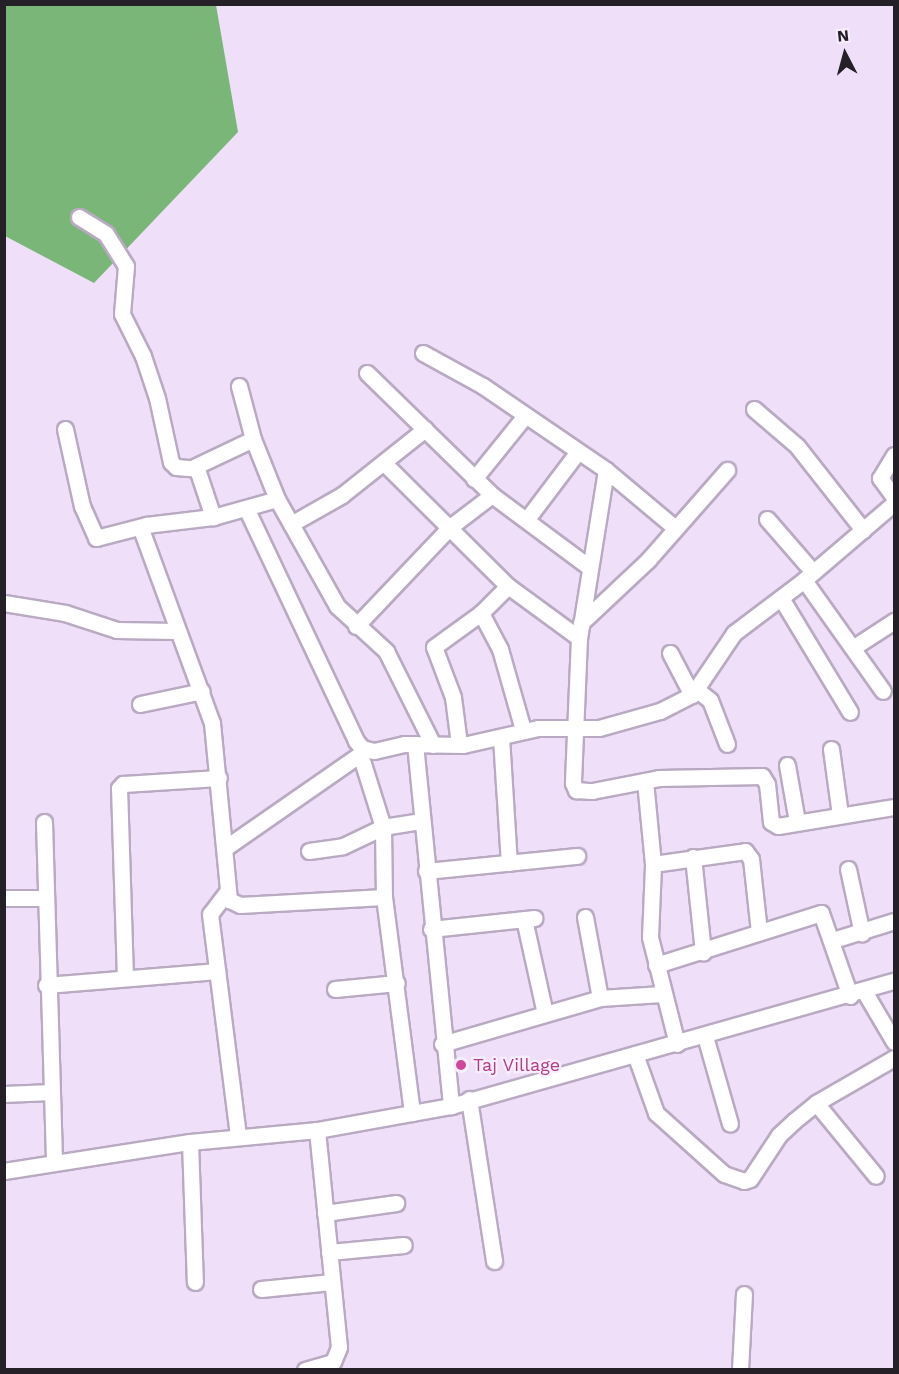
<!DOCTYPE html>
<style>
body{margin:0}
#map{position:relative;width:899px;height:1374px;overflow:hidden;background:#efdff9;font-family:"Work Sans",sans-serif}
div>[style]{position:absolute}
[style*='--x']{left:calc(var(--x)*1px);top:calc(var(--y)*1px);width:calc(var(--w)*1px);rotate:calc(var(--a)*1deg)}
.forest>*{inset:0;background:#79b677}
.roads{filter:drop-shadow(2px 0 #b9aac2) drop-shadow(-2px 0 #b9aac2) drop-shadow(0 2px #b9aac2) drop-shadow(0 -2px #b9aac2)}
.minor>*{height:15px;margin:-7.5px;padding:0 7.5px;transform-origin:7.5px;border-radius:7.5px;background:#fff}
.dots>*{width:16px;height:16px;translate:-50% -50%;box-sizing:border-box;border:3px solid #f8effe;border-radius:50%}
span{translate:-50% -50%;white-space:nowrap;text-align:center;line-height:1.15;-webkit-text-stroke:4.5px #f8effe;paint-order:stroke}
.hotel-label{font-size:18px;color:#b23c85}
.left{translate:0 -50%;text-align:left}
.frame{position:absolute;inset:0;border:6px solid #251f28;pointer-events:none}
.north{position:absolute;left:815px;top:24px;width:60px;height:60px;-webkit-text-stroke:4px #f8effe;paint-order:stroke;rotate:354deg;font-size:16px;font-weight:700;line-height:24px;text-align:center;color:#251f28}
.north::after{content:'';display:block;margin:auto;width:21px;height:27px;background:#251f28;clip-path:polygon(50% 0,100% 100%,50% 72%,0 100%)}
</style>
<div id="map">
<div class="forest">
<div style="clip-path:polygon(4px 5px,216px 5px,238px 132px,94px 283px,5px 236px)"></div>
</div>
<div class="roads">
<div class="minor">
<div style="--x:79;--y:217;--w:32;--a:32"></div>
<div style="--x:106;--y:234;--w:38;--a:58"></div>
<div style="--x:126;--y:266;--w:48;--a:94.8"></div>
<div style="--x:122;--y:314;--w:47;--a:63.4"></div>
<div style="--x:143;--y:356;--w:44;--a:71.6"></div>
<div style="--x:157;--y:398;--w:66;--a:77.7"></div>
<div style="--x:171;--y:462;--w:7;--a:45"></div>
<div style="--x:176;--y:467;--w:21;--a:5"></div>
<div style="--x:197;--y:469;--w:51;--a:71.6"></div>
<div style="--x:423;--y:353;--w:68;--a:28.8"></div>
<div style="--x:483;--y:386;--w:149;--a:34.3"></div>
<div style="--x:606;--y:470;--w:90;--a:40"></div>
<div style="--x:367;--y:373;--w:175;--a:44.3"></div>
<div style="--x:492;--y:495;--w:121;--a:36.6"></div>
<div style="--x:239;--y:386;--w:55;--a:75.2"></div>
<div style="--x:253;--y:439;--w:65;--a:68.2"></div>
<div style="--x:277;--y:499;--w:123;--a:60.7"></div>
<div style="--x:337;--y:606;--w:67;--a:42.6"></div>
<div style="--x:386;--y:651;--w:105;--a:63.4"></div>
<div style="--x:754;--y:409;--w:57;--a:40.7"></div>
<div style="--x:797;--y:446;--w:107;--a:51.8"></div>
<div style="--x:65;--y:429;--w:79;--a:77.6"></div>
<div style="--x:82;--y:506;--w:35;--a:66"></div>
<div style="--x:96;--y:538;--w:52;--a:-14.6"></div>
<div style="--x:146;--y:525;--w:67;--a:-6.8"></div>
<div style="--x:213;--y:517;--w:66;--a:-15.7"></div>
<div style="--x:894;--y:455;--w:27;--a:121"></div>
<div style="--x:880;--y:478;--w:24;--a:54"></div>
<div style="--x:384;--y:463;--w:175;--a:44.8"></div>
<div style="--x:508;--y:586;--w:88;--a:36.2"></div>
<div style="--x:194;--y:467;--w:65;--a:-25.4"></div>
<div style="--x:606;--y:470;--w:170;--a:99.1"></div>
<div style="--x:579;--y:638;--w:145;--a:92.4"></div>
<div style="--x:573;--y:783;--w:8;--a:67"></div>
<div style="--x:576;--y:790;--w:16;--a:4"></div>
<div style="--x:592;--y:791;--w:68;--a:-11"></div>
<div style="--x:659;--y:778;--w:103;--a:-1.1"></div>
<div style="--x:762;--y:776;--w:9;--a:58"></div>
<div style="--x:767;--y:784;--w:38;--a:84"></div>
<div style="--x:771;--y:822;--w:8;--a:30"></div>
<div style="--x:778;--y:826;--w:118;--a:-9.3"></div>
<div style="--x:474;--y:479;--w:80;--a:-51.1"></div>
<div style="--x:247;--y:510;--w:255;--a:64.7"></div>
<div style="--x:356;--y:741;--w:9;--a:49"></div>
<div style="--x:362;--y:748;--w:12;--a:14"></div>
<div style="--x:374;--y:751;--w:31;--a:-13"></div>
<div style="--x:404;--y:744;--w:59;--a:1"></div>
<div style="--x:463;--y:745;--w:77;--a:-12.8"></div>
<div style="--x:538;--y:728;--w:61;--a:0"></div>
<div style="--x:599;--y:728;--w:63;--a:-15.6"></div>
<div style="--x:660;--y:711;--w:36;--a:-27"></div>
<div style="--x:692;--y:695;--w:75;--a:-55.9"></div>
<div style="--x:734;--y:633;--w:88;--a:-37.1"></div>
<div style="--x:804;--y:580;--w:118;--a:-40.5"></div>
<div style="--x:527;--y:519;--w:83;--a:-52.9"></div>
<div style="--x:767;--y:519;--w:70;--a:49"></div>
<div style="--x:291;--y:524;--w:59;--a:-29.6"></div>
<div style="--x:342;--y:495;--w:106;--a:-38.5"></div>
<div style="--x:141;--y:529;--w:207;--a:69.9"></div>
<div style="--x:212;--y:723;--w:178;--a:84.5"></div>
<div style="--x:229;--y:900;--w:12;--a:24"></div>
<div style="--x:240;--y:905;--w:144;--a:-3.2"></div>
<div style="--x:804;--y:580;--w:136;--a:54.6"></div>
<div style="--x:781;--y:598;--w:133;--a:58.8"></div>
<div style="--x:4;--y:603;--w:62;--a:9.3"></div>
<div style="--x:65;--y:613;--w:55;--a:18.1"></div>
<div style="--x:117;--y:630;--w:59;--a:1"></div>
<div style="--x:481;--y:613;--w:41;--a:62.2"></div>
<div style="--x:500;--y:649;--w:84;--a:74.1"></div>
<div style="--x:581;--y:623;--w:92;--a:-43.2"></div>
<div style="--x:648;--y:560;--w:120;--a:-48.7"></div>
<div style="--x:356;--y:626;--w:137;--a:-46.5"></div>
<div style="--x:450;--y:527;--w:53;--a:-37.3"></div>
<div style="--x:854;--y:647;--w:48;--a:-33"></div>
<div style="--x:670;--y:653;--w:47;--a:62.4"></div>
<div style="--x:697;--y:690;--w:16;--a:38"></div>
<div style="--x:710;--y:700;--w:47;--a:68.9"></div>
<div style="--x:140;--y:704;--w:63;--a:-11.8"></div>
<div style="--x:501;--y:737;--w:126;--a:86.4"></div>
<div style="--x:415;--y:744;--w:364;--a:84.3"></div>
<div style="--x:459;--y:744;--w:47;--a:-97.3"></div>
<div style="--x:453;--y:697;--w:53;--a:-110.8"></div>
<div style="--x:434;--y:647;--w:58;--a:-35.9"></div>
<div style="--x:481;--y:613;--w:38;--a:-45"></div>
<div style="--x:831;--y:749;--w:67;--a:82.2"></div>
<div style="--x:360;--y:754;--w:77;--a:72.5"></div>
<div style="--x:383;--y:827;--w:70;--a:89.2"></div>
<div style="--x:384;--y:897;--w:218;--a:82.6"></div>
<div style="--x:787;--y:765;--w:58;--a:80"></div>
<div style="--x:645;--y:781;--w:83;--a:84.5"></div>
<div style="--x:44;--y:822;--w:339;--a:88.3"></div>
<div style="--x:225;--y:848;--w:172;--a:-34.8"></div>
<div style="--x:309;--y:851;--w:34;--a:-8"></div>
<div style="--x:343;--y:846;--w:44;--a:-25.4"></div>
<div style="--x:383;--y:827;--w:39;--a:-9"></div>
<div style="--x:693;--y:857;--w:96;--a:84"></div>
<div style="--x:848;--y:869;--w:66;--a:77.8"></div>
<div style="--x:426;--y:871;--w:152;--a:-5.7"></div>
<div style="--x:226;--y:893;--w:26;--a:127"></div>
<div style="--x:210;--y:914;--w:224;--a:82.8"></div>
<div style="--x:4;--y:898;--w:42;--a:0"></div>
<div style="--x:585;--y:917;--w:82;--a:79.5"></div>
<div style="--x:524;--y:919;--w:97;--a:77.5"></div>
<div style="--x:431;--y:929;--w:104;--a:-6.1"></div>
<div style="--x:833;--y:940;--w:64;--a:-17.3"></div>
<div style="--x:656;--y:965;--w:173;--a:-17.5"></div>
<div style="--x:821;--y:913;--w:88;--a:70.7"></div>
<div style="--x:125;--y:978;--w:190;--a:-91.8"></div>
<div style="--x:119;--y:788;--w:6;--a:-45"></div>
<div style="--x:123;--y:784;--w:96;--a:-3.6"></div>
<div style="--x:46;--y:985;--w:172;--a:-4.7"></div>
<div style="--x:335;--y:989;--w:62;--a:-5.5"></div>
<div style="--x:864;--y:991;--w:59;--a:59.5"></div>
<div style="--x:705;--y:1036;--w:91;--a:74.1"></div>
<div style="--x:442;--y:1044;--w:165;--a:-16.2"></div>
<div style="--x:600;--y:998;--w:62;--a:-3.7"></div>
<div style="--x:677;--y:1044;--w:110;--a:-104.2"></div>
<div style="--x:650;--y:937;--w:73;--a:-87.6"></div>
<div style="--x:653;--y:864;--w:93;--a:-8"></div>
<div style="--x:745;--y:851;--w:10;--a:53"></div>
<div style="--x:751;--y:859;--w:72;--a:83.7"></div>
<div style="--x:635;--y:1054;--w:63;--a:70.4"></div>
<div style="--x:656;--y:1113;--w:91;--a:41.9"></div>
<div style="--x:724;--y:1174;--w:21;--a:19"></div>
<div style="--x:744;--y:1181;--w:6;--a:-18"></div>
<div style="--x:750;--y:1179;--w:53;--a:-56.6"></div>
<div style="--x:779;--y:1135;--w:21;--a:-43"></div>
<div style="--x:794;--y:1121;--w:28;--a:-39"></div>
<div style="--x:816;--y:1103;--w:90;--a:-30"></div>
<div style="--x:4;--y:1094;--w:46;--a:-2.5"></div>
<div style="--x:469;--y:1099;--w:164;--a:81.2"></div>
<div style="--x:816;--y:1103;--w:94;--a:50.6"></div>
<div style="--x:190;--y:1142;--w:140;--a:88"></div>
<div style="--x:4;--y:1171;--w:188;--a:-8.9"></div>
<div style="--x:190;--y:1142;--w:128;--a:-5.4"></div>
<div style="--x:317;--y:1130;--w:136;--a:-10.2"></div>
<div style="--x:451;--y:1106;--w:460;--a:-15.8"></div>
<div style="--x:325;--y:1213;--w:72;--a:-8"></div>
<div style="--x:329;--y:1252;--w:75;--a:-5.3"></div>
<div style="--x:261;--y:1289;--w:71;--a:-5.6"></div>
<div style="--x:305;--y:1370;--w:29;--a:-16"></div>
<div style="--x:333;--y:1362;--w:16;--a:-68"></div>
<div style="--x:339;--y:1347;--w:218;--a:-95.8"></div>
<div style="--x:740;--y:1370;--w:76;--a:-87"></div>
</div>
</div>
<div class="dots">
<div style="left:461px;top:1065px;background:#d1479c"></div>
</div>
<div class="hotel-label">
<span class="left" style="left:473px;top:1065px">Taj Village</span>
</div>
<div class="frame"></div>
<div class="north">N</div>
</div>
